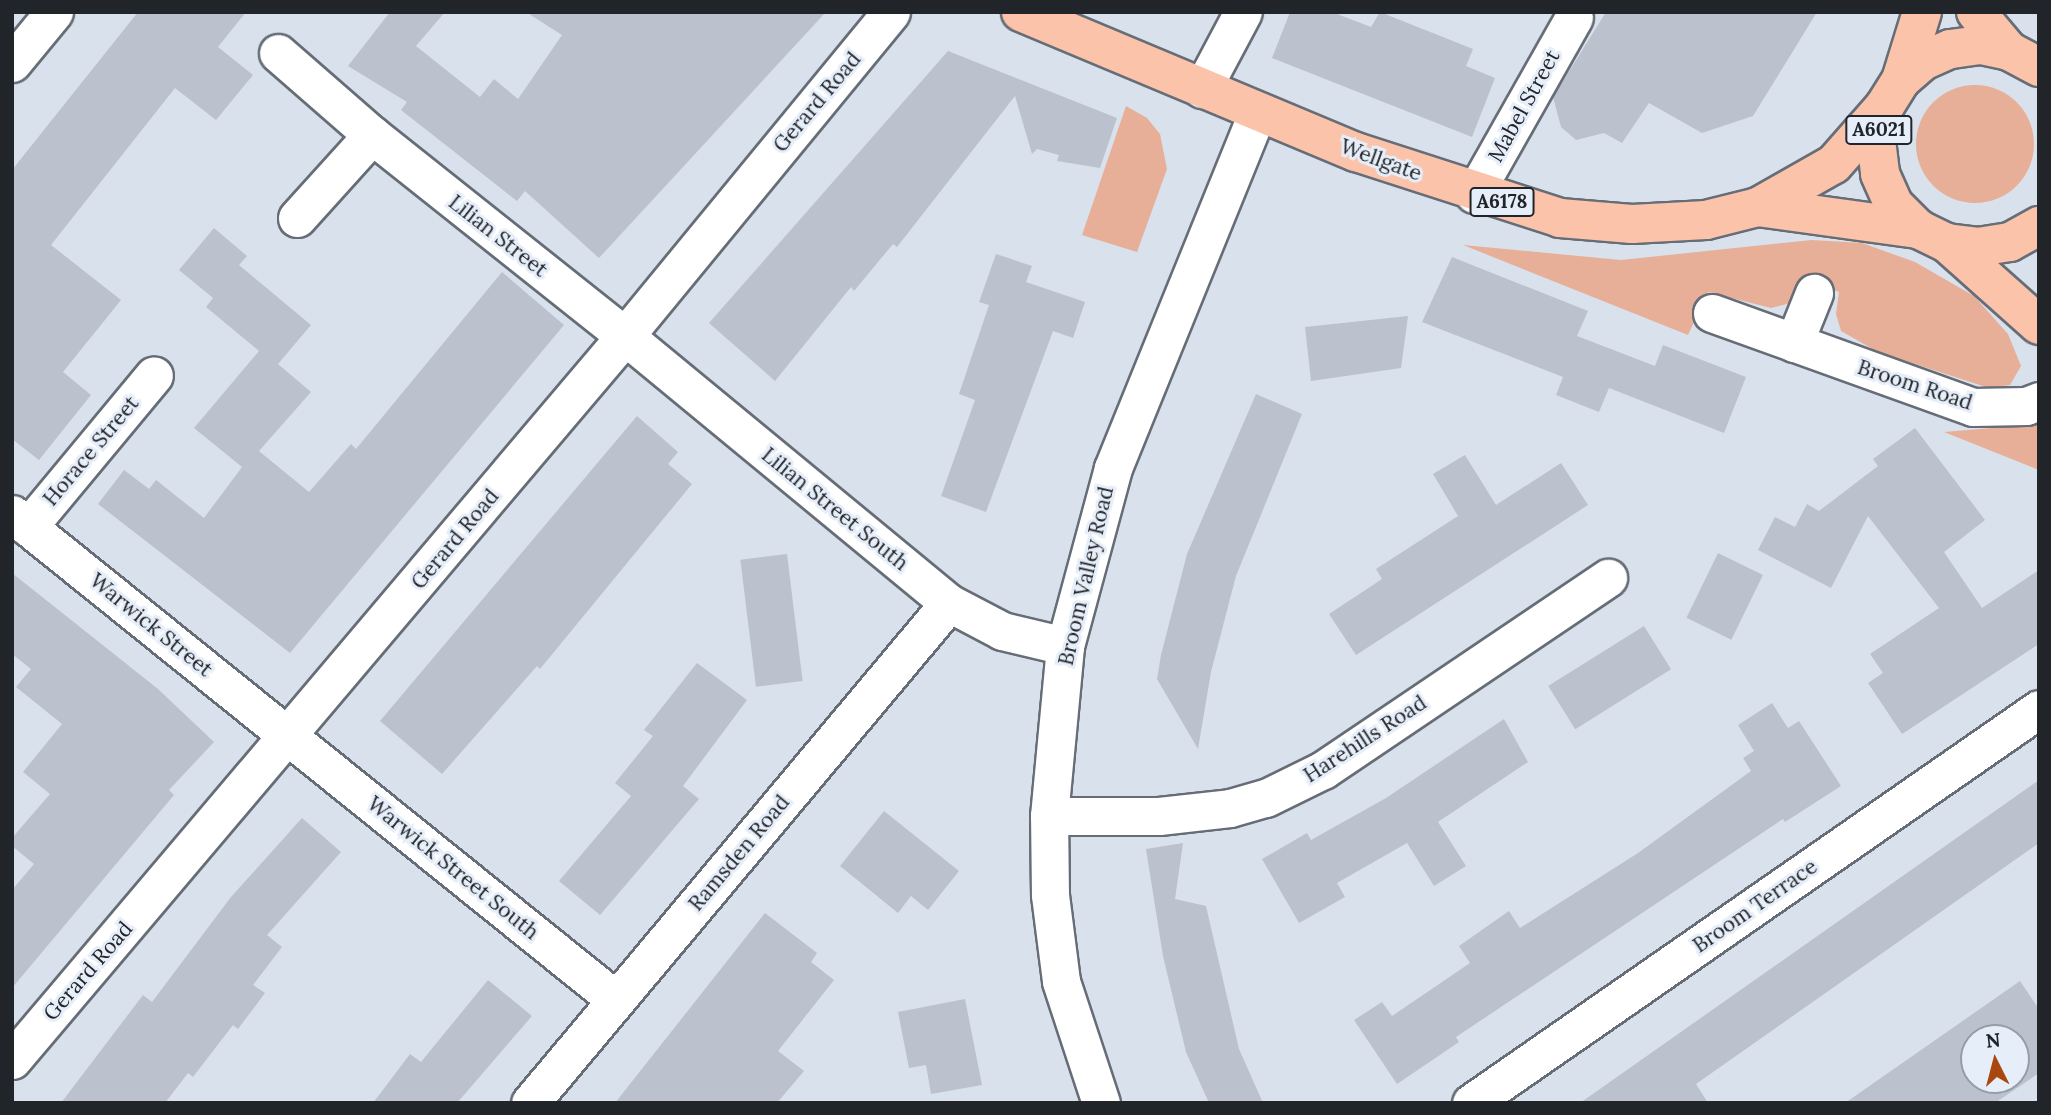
<!DOCTYPE html>
<style>
body{margin:0}
#map{position:relative;width:2051px;height:1115px;overflow:hidden;background:#d9e1ec;font-family:Lora,serif}
div>[style]{position:absolute}
[style*='--x']{left:calc(var(--x)*1px);top:calc(var(--y)*1px);width:calc(var(--w)*1px);rotate:calc(var(--a)*1deg)}
.green>*{inset:0;background:#e7af97}
.round{border-radius:50%}
.building>*{inset:0;background:#bbc2cd;transform-origin:0 0}
.roads{filter:drop-shadow(2px 0 #666d76) drop-shadow(-2px 0 #666d76) drop-shadow(0 2px #666d76) drop-shadow(0 -2px #666d76)}
.minor>*{height:37px;margin:-18.5px;padding:0 18.5px;transform-origin:18.5px;border-radius:18.5px;background:#fff}
.primary>*{height:38px;margin:-19px;padding:0 19px;transform-origin:19px;border-radius:19px;background:#fbc3aa}
span{translate:-50% -50%;white-space:nowrap;text-align:center;line-height:1.15;-webkit-text-stroke:6px #e6eef9;paint-order:stroke}
.shield-label span{padding:2px 5px;background:#e6eef9;border:2px solid;border-radius:5px;-webkit-text-stroke-width:0}
.shield-label{font-size:19px;color:#212428;font-weight:700}
.street-label{font-size:21px;color:#212428}
.frame{position:absolute;inset:0;border:14px solid #212428;pointer-events:none}
.north{position:absolute;left:1960px;top:1024px;width:70px;height:70px;box-sizing:border-box;background:#e6eef9;border:2px solid #979da5;border-radius:50%;rotate:354deg;font-size:19px;font-weight:700;line-height:28px;text-align:center;color:#212428}
.north::after{content:'';display:block;margin:auto;width:24px;height:32px;background:#aa470f;clip-path:polygon(50% 0,100% 100%,50% 72%,0 100%)}
</style>
<div id="map">
<div class="green">
<div class="round" style="left:1916px;top:85px;width:118px;height:118px"></div>
<div style="clip-path:polygon(1126px 106px,1147px 118px,1160px 134px,1167px 169px,1137px 252px,1082px 235px)"></div>
<div style="clip-path:polygon(1812px 240px,1862px 243px,1915px 262px,1974px 296px,2008px 334px,2021px 366px,2010px 385px,1989px 388px,1878px 352px,1841px 331px,1836px 314px,1839px 292px,1808px 281px,1795px 302px,1771px 308px,1708px 292px,1688px 335px,1463px 245px,1621px 260px)"></div>
<div style="clip-path:polygon(2039px 424px,2039px 470px,1944px 432px)"></div>
</div>
<div class="building">
<div style="clip-path:polygon(138px 12px,246px 12px,218px 47px,253px 75px,216px 120px,175px 88px,51px 245px,121px 300px,63px 372px,91px 395px,39px 460px,12px 439px,12px 170px)"></div>
<div style="clip-path:polygon(390px 12px,445px 12px,416px 46px,480px 97px,494px 79px,518px 99px,562px 35px,526px 12px,826px 12px,599px 258px,525px 191px,517px 201px,401px 110px,407px 102px,348px 66px)"></div>
<div style="clip-path:polygon(1290px 12px,1332px 12px,1371px 27px,1380px 12px,1473px 49px,1466px 66px,1495px 78px,1472px 137px,1272px 58px)"></div>
<div style="clip-path:polygon(1606px 12px,1817px 12px,1753px 116px,1702px 133px,1649px 103px,1622px 143px,1604px 133px,1576px 140px,1561px 127px,1553px 97px)"></div>
<div style="clip-path:polygon(948px 51px,1117px 118px,1100px 168px,1057px 161px,1059px 155px,1037px 149px,1032px 154px,1015px 96px,897px 247px,893px 244px,854px 291px,851px 287px,775px 381px,709px 323px)"></div>
<div style="clip-path:polygon(214px 228px,247px 256px,239px 265px,311px 325px,278px 364px,311px 392px,259px 451px,309px 492px,351px 444px,356px 449px,502px 272px,564px 325px,290px 653px,98px 504px,124px 470px,149px 489px,156px 480px,204px 518px,242px 467px,194px 428px,259px 351px,206px 307px,213px 298px,179px 270px)"></div>
<div style="clip-path:polygon(996px 254px,1032px 266px,1026px 282px,1085px 302px,1073px 338px,1053px 331px,986px 512px,941px 496px,975px 400px,959px 394px,989px 305px,979px 302px)"></div>
<div style="clip-path:polygon(1452px 257px,1588px 311px,1577px 336px,1655px 366px,1663px 345px,1746px 377px,1724px 433px,1609px 388px,1599px 412px,1556px 395px,1563px 377px,1422px 322px)"></div>
<div style="clip-path:polygon(1408px 316px,1401px 368px,1311px 381px,1305px 327px)"></div>
<div style="clip-path:polygon(1256px 394px,1302px 414px,1236px 576px,1211px 672px,1198px 749px,1157px 679px,1161px 655px,1187px 554px)"></div>
<div style="clip-path:polygon(637px 416px,678px 452px,668px 464px,692px 484px,540px 669px,537px 666px,442px 774px,380px 721px)"></div>
<div style="clip-path:polygon(1915px 428px,1985px 520px,1944px 552px,1982px 608px,2039px 570px,2039px 644px,1902px 734px,1868px 683px,1883px 673px,1870px 654px,1939px 608px,1868px 516px,1831px 588px,1758px 550px,1775px 517px,1795px 527px,1807px 504px,1819px 511px,1878px 466px,1873px 459px)"></div>
<div style="clip-path:polygon(1465px 455px,1496px 505px,1561px 463px,1588px 505px,1356px 655px,1329px 614px,1382px 579px,1376px 569px,1458px 516px,1433px 474px)"></div>
<div style="left:1718px;top:553px;width:50px;height:72px;rotate:26deg"></div>
<div style="left:787px;top:554px;width:128px;height:47px;rotate:83deg"></div>
<div style="clip-path:polygon(12px 573px,158px 689px,214px 742px,169px 790px,174px 795px,12px 988px,12px 890px,34px 864px,12px 846px,12px 838px,50px 794px,23px 772px,62px 724px,16px 687px,31px 669px,12px 654px)"></div>
<div style="left:1644px;top:626px;width:51px;height:113px;rotate:58deg"></div>
<div style="clip-path:polygon(697px 663px,747px 700px,683px 786px,699px 799px,600px 915px,559px 881px,631px 796px,615px 783px,653px 736px,644px 730px)"></div>
<div style="clip-path:polygon(1772px 703px,1788px 728px,1799px 721px,1841px 786px,1785px 822px,1783px 819px,1456px 1037px,1459px 1042px,1397px 1084px,1354px 1020px,1382px 1002px,1392px 1016px,1470px 963px,1459px 946px,1509px 911px,1520px 928px,1638px 853px,1751px 771px,1743px 758px,1754px 751px,1738px 725px)"></div>
<div style="clip-path:polygon(1504px 719px,1528px 762px,1438px 822px,1466px 866px,1434px 886px,1407px 843px,1337px 883px,1345px 897px,1299px 923px,1262px 859px,1307px 833px,1311px 840px,1386px 798px)"></div>
<div style="clip-path:polygon(2039px 780px,2039px 843px,1696px 1084px,1708px 1103px,1580px 1103px)"></div>
<div style="clip-path:polygon(884px 811px,959px 871px,928px 910px,911px 896px,898px 913px,840px 866px)"></div>
<div style="clip-path:polygon(302px 818px,341px 852px,267px 935px,282px 947px,253px 985px,265px 993px,238px 1029px,233px 1025px,193px 1077px,188px 1073px,165px 1103px,61px 1103px,143px 995px,152px 1002px,231px 897px)"></div>
<div style="clip-path:polygon(1183px 843px,1175px 899px,1206px 906px,1239px 1049px,1263px 1103px,1209px 1103px,1186px 1052px,1163px 956px,1146px 849px)"></div>
<div style="clip-path:polygon(765px 913px,817px 953px,811px 962px,834px 980px,778px 1051px,804px 1071px,777px 1103px,615px 1103px)"></div>
<div style="clip-path:polygon(488px 980px,532px 1016px,457px 1103px,373px 1103px,410px 1054px,421px 1062px)"></div>
<div style="clip-path:polygon(evenodd,2020px 981px,2039px 1009px,2039px 1073px,1995px 1103px,1845px 1103px,2020px 981px,1974px 1038px,2016px 1038px,2016px 1080px,1974px 1080px,1974px 1038px)"></div>
<div style="clip-path:polygon(965px 999px,982px 1085px,931px 1094px,926px 1065px,909px 1068px,898px 1012px)"></div>
</div>
<div class="roads">
<div class="minor">
<div style="--x:278;--y:53;--w:125;--a:41.1"></div>
<div style="--x:372;--y:135;--w:323;--a:38.5"></div>
<div style="--x:625;--y:336;--w:420;--a:39.5"></div>
<div style="--x:949;--y:603;--w:60;--a:27.8"></div>
<div style="--x:1002;--y:631;--w:65;--a:13.4"></div>
<div style="--x:12;--y:63;--w:66;--a:-50.5"></div>
<div style="--x:1202;--y:89;--w:87;--a:-62"></div>
<div style="--x:1474;--y:194;--w:203;--a:-60.5"></div>
<div style="--x:297;--y:218;--w:112;--a:-47.9"></div>
<div style="--x:1712;--y:313;--w:277;--a:19.8"></div>
<div style="--x:1973;--y:407;--w:53;--a:-1.1"></div>
<div style="--x:2026;--y:406;--w:14;--a:-21"></div>
<div style="--x:1794;--y:343;--w:54;--a:-68.2"></div>
<div style="--x:12;--y:514;--w:775;--a:38.82"></div>
<div style="--x:28;--y:527;--w:197;--a:-50.3"></div>
<div style="--x:1049;--y:816;--w:110;--a:0"></div>
<div style="--x:1159;--y:816;--w:71;--a:-6.4"></div>
<div style="--x:1230;--y:808;--w:37;--a:-16"></div>
<div style="--x:1266;--y:798;--w:64;--a:-26.2"></div>
<div style="--x:1323;--y:770;--w:344;--a:-34"></div>
<div style="--x:12;--y:1060;--w:949;--a:-49.75"></div>
<div style="--x:625;--y:336;--w:419;--a:-50.6"></div>
<div style="--x:530;--y:1103;--w:652;--a:-50.04"></div>
<div style="--x:1101;--y:1103;--w:128;--a:-108.2"></div>
<div style="--x:1061;--y:981;--w:87;--a:-97.3"></div>
<div style="--x:1050;--y:895;--w:79;--a:-90.7"></div>
<div style="--x:1049;--y:816;--w:171;--a:-84.6"></div>
<div style="--x:1065;--y:646;--w:184;--a:-74.9"></div>
<div style="--x:1113;--y:468;--w:385;--a:-67.9"></div>
<div style="--x:1471;--y:1103;--w:691;--a:-34.75"></div>
</div>
<div class="primary">
<div style="--x:1021;--y:12;--w:363;--a:22.7"></div>
<div style="--x:1356;--y:152;--w:214;--a:17.9"></div>
<div style="--x:1560;--y:218;--w:72;--a:4.8"></div>
<div style="--x:1632;--y:224;--w:74;--a:-3.1"></div>
<div style="--x:1706;--y:220;--w:54;--a:-14"></div>
<div style="--x:1758;--y:207;--w:87;--a:-29.5"></div>
<div style="--x:1834;--y:164;--w:76;--a:-48.7"></div>
<div style="--x:1976;--y:12;--w:51;--a:49.8"></div>
<div style="--x:2039;--y:67;--w:34;--a:-152"></div>
<div style="--x:2009;--y:51;--w:30;--a:-168"></div>
<div style="--x:1980;--y:45;--w:30;--a:172"></div>
<div style="--x:1950;--y:49;--w:30;--a:156"></div>
<div style="--x:1923;--y:61;--w:29;--a:139"></div>
<div style="--x:1901;--y:80;--w:32;--a:122"></div>
<div style="--x:1884;--y:107;--w:34;--a:104"></div>
<div style="--x:1876;--y:140;--w:34;--a:83"></div>
<div style="--x:1880;--y:174;--w:34;--a:66"></div>
<div style="--x:1894;--y:205;--w:34;--a:45"></div>
<div style="--x:1918;--y:229;--w:32;--a:26"></div>
<div style="--x:1947;--y:243;--w:31;--a:7"></div>
<div style="--x:1978;--y:247;--w:32;--a:-9"></div>
<div style="--x:2010;--y:242;--w:33;--a:-29"></div>
<div style="--x:1901;--y:80;--w:71;--a:-72.8"></div>
<div style="--x:1758;--y:207;--w:162;--a:7.8"></div>
<div style="--x:1947;--y:243;--w:123;--a:41.7"></div>
</div>
</div>
<div class="shield-label">
<span style="left:1879px;top:130px">A6021</span>
<span style="left:1502px;top:202px">A6178</span>
</div>
<div class="street-label">
<span style="left:817px;top:102px;rotate:-50deg">Gerard Road</span>
<span style="left:1524px;top:106px;rotate:-61deg">Mabel Street</span>
<span style="left:1381px;top:160px;rotate:20deg">Wellgate</span>
<span style="left:498px;top:236px;rotate:38deg">Lilian Street</span>
<span style="left:1915px;top:385px;rotate:18deg">Broom Road</span>
<span style="left:91px;top:451px;rotate:-50deg">Horace Street</span>
<span style="left:835px;top:509px;rotate:39deg">Lilian Street South</span>
<span style="left:455px;top:539px;rotate:-50deg">Gerard Road</span>
<span style="left:1086px;top:576px;rotate:-77deg">Broom Valley Road</span>
<span style="left:151px;top:625px;rotate:39deg">Warwick Street</span>
<span style="left:1365px;top:739px;rotate:-33deg">Harehills Road</span>
<span style="left:739px;top:853px;rotate:-50deg">Ramsden Road</span>
<span style="left:453px;top:868px;rotate:39deg">Warwick Street South</span>
<span style="left:1755px;top:906px;rotate:-35deg">Broom Terrace</span>
<span style="left:88px;top:971px;rotate:-49deg">Gerard Road</span>
</div>
<div class="frame"></div>
<div class="north">N</div>
</div>
